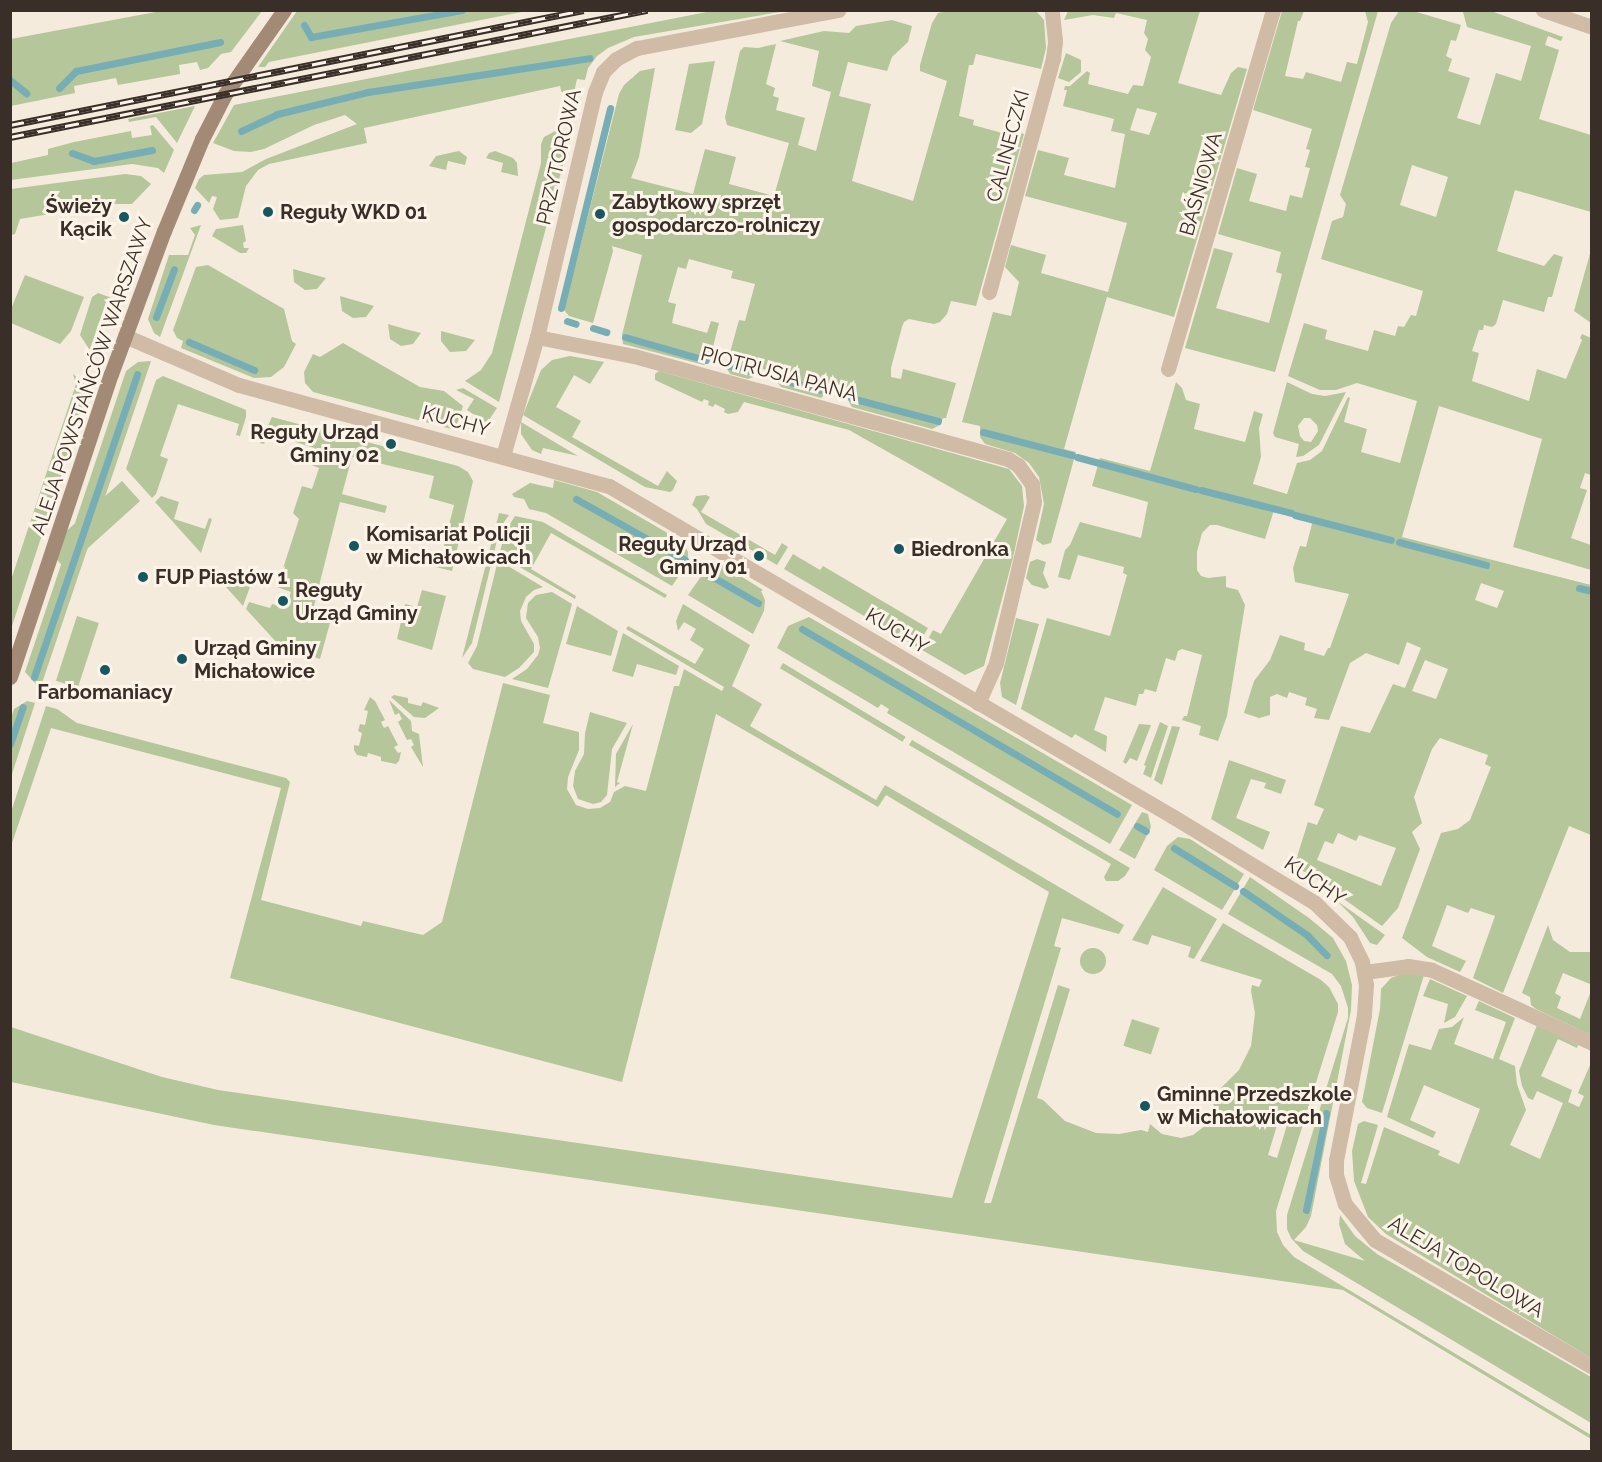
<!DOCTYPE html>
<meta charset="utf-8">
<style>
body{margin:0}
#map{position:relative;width:1602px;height:1462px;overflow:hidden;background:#f5ebdc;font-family:Raleway,sans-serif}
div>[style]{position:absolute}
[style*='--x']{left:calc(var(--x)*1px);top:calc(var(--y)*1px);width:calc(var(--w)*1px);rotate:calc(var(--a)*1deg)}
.green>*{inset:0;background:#b4c69a;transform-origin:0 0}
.round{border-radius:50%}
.stream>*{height:7px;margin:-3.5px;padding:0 3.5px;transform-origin:3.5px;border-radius:3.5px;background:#77aeb5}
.street>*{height:15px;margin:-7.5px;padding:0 7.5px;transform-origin:7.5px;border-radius:7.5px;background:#cfbba6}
.secondary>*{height:15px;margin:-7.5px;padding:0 7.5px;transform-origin:7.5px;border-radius:7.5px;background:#a38a77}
.rail>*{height:7px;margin-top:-3.5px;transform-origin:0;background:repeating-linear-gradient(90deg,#fcf4e9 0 14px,#3a2f28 0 28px);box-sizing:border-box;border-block:2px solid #3a2f28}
.dots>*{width:16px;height:16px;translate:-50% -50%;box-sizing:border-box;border:3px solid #fcf4e9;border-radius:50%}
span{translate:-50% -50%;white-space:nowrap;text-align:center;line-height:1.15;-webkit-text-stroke:6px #fcf4e9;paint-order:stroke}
.street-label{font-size:20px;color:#3a2f28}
.poi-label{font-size:20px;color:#3a2f28;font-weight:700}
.left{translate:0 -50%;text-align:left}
.right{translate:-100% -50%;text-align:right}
.frame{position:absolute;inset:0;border:12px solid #3a2f28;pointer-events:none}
</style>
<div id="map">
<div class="green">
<div style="clip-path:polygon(717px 10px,786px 11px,634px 37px,608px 48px,597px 56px,588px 68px,585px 80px,577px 79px,573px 97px,564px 102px,560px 86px,364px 128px,367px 143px,269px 164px,258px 170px,246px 186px,238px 218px,220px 220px,213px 209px,217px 197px,212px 196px,209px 203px,195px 188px,199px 179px,204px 175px,242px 172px,266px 159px,357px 124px,345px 115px,314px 125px,264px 149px,251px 152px,234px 151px,213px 143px,234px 105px)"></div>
<div style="clip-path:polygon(161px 11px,262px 11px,231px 52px,221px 54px,208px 68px,200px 70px,197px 62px,179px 65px,180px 74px,118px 85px,116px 78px,74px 86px,75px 93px,11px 106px,11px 39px)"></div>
<div style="clip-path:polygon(297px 11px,297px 10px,527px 11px,269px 62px,265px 67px,258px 67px)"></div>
<div style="clip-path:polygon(949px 11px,1036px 11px,1044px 20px,1046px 48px,1041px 69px,976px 54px,973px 65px,969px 65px,959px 116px,974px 120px,973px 125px,1006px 134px,1008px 129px,1024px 134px,976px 306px,951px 301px,947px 314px,940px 322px,934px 324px,909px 319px,904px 322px,902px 327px,891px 368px,891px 377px,901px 379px,903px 369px,956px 383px,946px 418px,943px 418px,940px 425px,932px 429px,852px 407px,849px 402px,849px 392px,836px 388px,832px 388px,821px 398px,781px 387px,775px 379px,776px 373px,760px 368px,756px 376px,748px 379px,730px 374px,726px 367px,739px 320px,745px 321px,755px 284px,731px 278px,733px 271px,689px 259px,686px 269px,678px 267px,668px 302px,676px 304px,672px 323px,707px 333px,711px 321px,719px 323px,710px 359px,704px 365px,623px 344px,622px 335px,642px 255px,612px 246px,613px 251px,593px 323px,569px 316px,564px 310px,619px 94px,624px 85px,640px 71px,655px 68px,639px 157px,631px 178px,693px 194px,705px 149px,736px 157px,729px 184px,774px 196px,789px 143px,727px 125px,725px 117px,740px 51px,744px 47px,758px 48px,776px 44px,766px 84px,775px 88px,773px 96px,779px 98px,776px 110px,805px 118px,798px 145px,816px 151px,831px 92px,812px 86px,819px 51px,780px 41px,824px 31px,849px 33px,856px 26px,892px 20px,912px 26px,908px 42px,892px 57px,887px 71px,848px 62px,839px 96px,871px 104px,852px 181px,913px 201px,947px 81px,920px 71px,920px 65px,932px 23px,938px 13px)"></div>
<div style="clip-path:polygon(evenodd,1068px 11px,1200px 11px,1178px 83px,1221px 95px,1231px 73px,1238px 67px,1247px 69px,1174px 317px,1107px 297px,1064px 449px,1076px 452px,1051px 543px,1043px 545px,1036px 540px,1044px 504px,1039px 477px,1029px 463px,1015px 453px,985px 444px,980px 437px,980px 426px,962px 422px,993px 312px,1011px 316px,1019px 282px,1005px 267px,1011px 245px,1046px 255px,1041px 273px,1108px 292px,1127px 223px,1025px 196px,1038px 150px,1069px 158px,1064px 175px,1115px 188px,1125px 134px,1111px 131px,1114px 119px,1063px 106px,1067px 90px,1064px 90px,1065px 86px,1070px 86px,1087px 71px,1090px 73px,1088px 84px,1128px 94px,1133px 85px,1143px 86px,1151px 57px,1145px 50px,1148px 39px,1144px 33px,1147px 20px,1116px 13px,1114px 18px,1093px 15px,1064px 20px,1068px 11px,1137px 108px,1157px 113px,1149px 135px,1130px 130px,1137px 108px)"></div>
<div style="clip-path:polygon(1282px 11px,1304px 11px,1300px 21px,1298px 21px,1285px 76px,1303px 79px,1306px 72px,1341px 82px,1347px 62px,1357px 64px,1368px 22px,1365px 11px,1378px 11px,1275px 372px,1185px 348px,1214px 248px,1233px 253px,1216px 308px,1269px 323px,1282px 274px,1276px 272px,1281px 252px,1218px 234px,1237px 168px,1257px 174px,1249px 201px,1286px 211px,1290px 195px,1302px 198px,1310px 168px,1305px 167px,1310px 150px,1306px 149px,1312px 129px,1253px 110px)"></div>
<div style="clip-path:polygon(evenodd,1399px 11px,1413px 11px,1461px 25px,1456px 41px,1451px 40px,1446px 56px,1452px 59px,1448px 71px,1470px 78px,1457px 118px,1480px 125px,1496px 73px,1521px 81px,1531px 46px,1467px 27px,1463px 12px,1458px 11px,1491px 11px,1563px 37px,1561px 41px,1548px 36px,1545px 45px,1559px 50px,1539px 119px,1591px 135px,1591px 212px,1515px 190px,1497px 251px,1544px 266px,1554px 254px,1563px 257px,1552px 297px,1548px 297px,1544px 312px,1503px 300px,1496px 324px,1492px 327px,1484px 325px,1483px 330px,1479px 330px,1472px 351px,1479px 353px,1472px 381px,1529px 401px,1537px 369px,1566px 379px,1582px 340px,1580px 338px,1582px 334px,1591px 338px,1591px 475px,1585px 473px,1580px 488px,1587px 490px,1571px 538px,1591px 545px,1591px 570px,1513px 547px,1542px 439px,1439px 406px,1402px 537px,1591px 585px,1591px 835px,1569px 826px,1503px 993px,1473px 978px,1495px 916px,1471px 908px,1468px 913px,1447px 905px,1432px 946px,1466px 961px,1460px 972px,1427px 957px,1402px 938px,1441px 833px,1458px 829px,1470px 820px,1491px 767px,1485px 764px,1488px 755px,1440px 738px,1432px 749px,1414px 797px,1422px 823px,1412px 832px,1420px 849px,1398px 908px,1382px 926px,1341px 897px,1342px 893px,1294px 866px,1308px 822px,1317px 825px,1324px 809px,1314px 805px,1341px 726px,1370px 733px,1393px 684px,1405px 688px,1421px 648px,1407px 642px,1399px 665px,1366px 653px,1350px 663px,1329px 720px,1314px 718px,1317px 709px,1305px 705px,1307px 698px,1289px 692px,1287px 698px,1277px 694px,1270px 697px,1270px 715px,1259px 718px,1244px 713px,1254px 681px,1270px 660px,1280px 635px,1305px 643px,1304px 650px,1324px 656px,1328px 648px,1330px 648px,1349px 594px,1295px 582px,1293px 568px,1300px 546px,1306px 547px,1313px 520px,1274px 510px,1265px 539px,1217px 525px,1210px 525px,1202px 533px,1197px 552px,1197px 570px,1201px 576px,1208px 578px,1226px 576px,1226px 587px,1238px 590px,1245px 605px,1227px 716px,1218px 741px,1199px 735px,1201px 726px,1182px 720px,1184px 716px,1187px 716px,1202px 655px,1182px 649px,1178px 651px,1175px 661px,1166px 658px,1156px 692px,1145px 689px,1143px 694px,1139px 694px,1136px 706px,1105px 697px,1094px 730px,1107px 736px,1106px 752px,1075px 734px,1072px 738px,1021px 709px,1047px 618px,1110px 636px,1127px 575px,1123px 573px,1124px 567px,1078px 555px,1070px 580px,1058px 577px,1065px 550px,1070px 545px,1080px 522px,1141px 538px,1148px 502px,1092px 486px,1100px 458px,1150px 471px,1176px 382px,1182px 388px,1186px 400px,1200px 404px,1194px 429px,1245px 442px,1254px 411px,1263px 414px,1259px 428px,1261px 457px,1253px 484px,1287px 494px,1297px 463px,1310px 460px,1322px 451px,1348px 397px,1350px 398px,1344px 422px,1367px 429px,1361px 452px,1400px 463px,1417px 401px,1357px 383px,1336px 390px,1320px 390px,1288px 376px,1304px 323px,1327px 330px,1325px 339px,1368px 351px,1374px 330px,1395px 336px,1398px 326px,1404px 327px,1411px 315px,1416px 316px,1423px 291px,1321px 259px,1332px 221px,1343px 217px,1346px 204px,1340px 195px,1391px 23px,1399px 11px,1412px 165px,1448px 177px,1436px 217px,1400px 205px,1412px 165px,1399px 11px,1481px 583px,1504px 591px,1497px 608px,1475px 600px,1481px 583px,1399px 11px,1425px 660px,1448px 669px,1436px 699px,1412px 691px,1425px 660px,1399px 11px,1338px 833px,1356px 841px,1359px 835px,1396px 848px,1381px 886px,1317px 860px,1325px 841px,1333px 844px,1338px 833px)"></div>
<div style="clip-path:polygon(1066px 53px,1081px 60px,1081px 72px,1069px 82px,1058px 78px)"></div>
<div style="clip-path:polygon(715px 61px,702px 124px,691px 133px,675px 130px,689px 64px)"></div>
<div style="clip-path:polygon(195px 106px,177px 143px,156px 117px,129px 122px,128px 119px)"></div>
<div style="clip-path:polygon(153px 125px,174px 150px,164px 173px,158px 168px,132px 164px,11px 180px,11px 163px,48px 155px,48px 149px,74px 142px,131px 131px,132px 138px,152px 135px,150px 126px)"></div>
<div style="clip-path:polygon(559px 129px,565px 131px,562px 138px,567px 144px,567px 150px,499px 402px,465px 381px,481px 370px,492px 353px,541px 163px,541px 144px,544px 137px)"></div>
<div style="clip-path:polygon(459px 151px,467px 157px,465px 165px,448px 161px,446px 170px,429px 166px,436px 156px)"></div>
<div style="clip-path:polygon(495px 151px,513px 158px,517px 163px,518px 176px,501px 172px,503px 163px,486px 158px,489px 153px)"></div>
<div style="clip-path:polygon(125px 174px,141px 176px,151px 184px,132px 204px,110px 204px,20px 219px,15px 234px,11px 235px,11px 189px)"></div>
<div style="clip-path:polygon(201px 225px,160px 337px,154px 333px,148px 319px,169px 255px,188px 255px,195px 235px,190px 228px)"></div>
<div style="clip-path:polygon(243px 225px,246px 241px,243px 243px,244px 248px,249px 248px,246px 253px,240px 253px,212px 236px,216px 229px)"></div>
<div style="clip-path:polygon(1591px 250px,1591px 323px,1574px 311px)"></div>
<div style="clip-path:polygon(208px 265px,284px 309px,292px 341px,296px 344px,284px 367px,271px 377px,254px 378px,181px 348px,183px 341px,177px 338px,173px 330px,196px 267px)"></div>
<div style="clip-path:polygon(293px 269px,326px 278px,317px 289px,305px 290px,294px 282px)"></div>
<div style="clip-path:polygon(25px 275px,84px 297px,71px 331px,60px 344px,11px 323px,11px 309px)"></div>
<div style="clip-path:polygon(98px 293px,112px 298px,103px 329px,105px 350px,89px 349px,80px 335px,92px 297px)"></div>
<div style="clip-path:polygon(340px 296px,374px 306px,366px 317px,353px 318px,342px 311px)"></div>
<div style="clip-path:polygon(388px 324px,405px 329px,421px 333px,413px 344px,401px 346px,390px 339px)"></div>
<div style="clip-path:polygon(441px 331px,475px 340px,466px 351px,450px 352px,441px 341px)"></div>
<div style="clip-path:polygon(343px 343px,420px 387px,444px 391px,463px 406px,455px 430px,313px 392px,305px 383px,304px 372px,313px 354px,320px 357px)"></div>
<div style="clip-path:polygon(570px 356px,604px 362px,590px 384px,574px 375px,556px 407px,581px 421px,572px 437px,658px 486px,667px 471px,677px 481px,673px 490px,670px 492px,645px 487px,523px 415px,541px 370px,552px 360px)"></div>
<div style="clip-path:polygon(151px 361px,41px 686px,36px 684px,25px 672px,126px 371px,138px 362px)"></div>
<div style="clip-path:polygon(659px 371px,1009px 469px,1022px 486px,1024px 506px,1013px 558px,984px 666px,965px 675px,922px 650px,933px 630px,941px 634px,1007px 519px,849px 430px,744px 402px,738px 412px,728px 414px,724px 412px,725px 409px,715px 404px,713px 407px,708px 405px,709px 401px,704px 399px,702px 402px,655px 380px,655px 374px)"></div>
<div style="clip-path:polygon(73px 374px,89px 387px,89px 392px,11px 629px,11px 580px,76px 384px)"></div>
<div style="clip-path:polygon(163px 376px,246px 410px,246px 417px,240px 436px,236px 435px,239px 424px,178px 404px,160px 456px,168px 459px,156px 494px,152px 498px,126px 469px,156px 380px)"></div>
<div style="clip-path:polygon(evenodd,1287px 382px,1312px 394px,1325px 396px,1346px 392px,1319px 445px,1303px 456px,1296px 457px,1299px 444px,1275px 437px,1273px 433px,1287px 382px,1304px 418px,1310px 418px,1317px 425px,1318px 431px,1311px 442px,1304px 441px,1300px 436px,1298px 426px,1304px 418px)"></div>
<div style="clip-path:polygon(463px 388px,497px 408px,487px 423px,467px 410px,474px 399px,456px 390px)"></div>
<div style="clip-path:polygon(272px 417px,458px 466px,468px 472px,473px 481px,452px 571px,432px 566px,426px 554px,441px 558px,454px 505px,429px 498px,434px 476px,352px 457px,342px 494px,387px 506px,385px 513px,340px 502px,314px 606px,333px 612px,320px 659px,278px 644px,246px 609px,249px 602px,270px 608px,272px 604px,286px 608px,291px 592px,277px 587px,299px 519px,293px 513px,302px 486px,312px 489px,319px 468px,309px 464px,314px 448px,268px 433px,264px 444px,260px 443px)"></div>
<div style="clip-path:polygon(521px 422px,578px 456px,543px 448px,541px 454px,532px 450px,521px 434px)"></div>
<div style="clip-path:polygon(554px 480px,597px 492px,683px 542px,688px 552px,688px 562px,672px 586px,546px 513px,529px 509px,524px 499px,514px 497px,512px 494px,530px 483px,553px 488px)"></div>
<div style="left:122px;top:481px;width:27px;height:101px;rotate:48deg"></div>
<div style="clip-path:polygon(706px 495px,710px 497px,701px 512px,775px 555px,782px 543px,788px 547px,777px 565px,706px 524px,697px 509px,692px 505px,696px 496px)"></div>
<div style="clip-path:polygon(161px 496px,179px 502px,174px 519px,205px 529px,209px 518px,212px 519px,201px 553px,155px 502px)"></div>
<div style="clip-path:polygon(499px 513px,509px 515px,500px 528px,472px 643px,462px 658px)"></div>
<div style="clip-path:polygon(515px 516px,543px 522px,667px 595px,665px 598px,551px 533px,531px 569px,576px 596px,575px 599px,499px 555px,506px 530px)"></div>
<div style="clip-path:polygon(793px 554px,820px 570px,823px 566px,928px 628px,917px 647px,784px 569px)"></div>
<div style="clip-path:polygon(1037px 559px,1046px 562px,1043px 573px,1049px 587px,1045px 589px,1032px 585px,1026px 578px,1030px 562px)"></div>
<div style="clip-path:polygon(498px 560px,543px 587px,534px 590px,526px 597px,520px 611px,521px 621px,534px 644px,534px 652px,519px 668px,505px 677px,473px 669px,468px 663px,477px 646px)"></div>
<div style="clip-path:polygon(723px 565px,763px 590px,761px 591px,765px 600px,764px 611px,753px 634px,688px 595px,707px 568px)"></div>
<div style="clip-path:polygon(218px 573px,251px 584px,243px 606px,217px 577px)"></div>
<div style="clip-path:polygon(422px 590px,446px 596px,432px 650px,397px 639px,405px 604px,417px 607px)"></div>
<div style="clip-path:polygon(552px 592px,572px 604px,548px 688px,512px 679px,527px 669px,538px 655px,540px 648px,538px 637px,526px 618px,528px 603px,536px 595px)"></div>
<div style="clip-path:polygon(evenodd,683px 604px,750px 645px,732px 686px,762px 704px,750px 726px,876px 800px,885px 785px,1124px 925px,1119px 934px,1062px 918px,1054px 946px,1061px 948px,984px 1203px,991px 1203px,1058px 985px,1070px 989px,1037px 1098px,1043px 1100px,1065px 1121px,1096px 1133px,1119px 1134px,1141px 1130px,1148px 1132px,1150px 1124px,1162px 1134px,1181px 1138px,1193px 1135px,1206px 1125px,1214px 1108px,1212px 1093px,1219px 1094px,1221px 1088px,1239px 1070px,1251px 1046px,1255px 1013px,1251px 991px,1252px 985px,1259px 987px,1262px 980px,1200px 961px,1223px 923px,1321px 980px,1329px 987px,1338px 1004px,1338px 1012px,1276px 1211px,1277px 1232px,1283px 1245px,1294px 1257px,1591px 1435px,1591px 1439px,1343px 1290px,214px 1125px,11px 1082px,11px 1027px,162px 1077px,218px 1090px,952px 1198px,1049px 892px,886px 795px,878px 807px,716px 714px,622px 1082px,230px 978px,281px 788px,51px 728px,11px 846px,11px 812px,46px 706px,57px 709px,77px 723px,286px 778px,290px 782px,261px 900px,361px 926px,363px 921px,423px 935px,442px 922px,503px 683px,550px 695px,543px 723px,579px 732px,579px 750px,568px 777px,567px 789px,576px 805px,588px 809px,600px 808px,610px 802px,614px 792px,625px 786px,646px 791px,674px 686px,679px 686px,684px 669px,722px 691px,724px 687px,626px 629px,628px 626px,695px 664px,704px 649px,690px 640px,696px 629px,684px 622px,678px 631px,676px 621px,683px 604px,1281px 1112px,1290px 1115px,1277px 1158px,1268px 1155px,1281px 1112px)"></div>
<div style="clip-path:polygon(577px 606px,618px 631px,611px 656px,566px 644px)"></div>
<div style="left:77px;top:616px;width:23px;height:68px;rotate:18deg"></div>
<div style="clip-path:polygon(809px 617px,1132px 805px,1110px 844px,887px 713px,889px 709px,881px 704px,878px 708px,777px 648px,788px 626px)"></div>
<div style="clip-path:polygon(1016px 618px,1039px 624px,1016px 705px,1002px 697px,1000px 683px)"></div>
<div style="clip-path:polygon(623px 633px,679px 666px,676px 675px,637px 664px,633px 677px,612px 671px)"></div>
<div style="left:783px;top:663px;width:143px;height:6px;rotate:31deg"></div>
<div style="clip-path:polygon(394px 695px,408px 698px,408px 703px,421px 706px,423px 702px,439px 708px,425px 718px,414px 717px,391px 697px)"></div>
<div style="clip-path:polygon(370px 697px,375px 701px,385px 720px,381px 722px,384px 728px,388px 726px,398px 745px,394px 747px,398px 753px,401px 752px,399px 761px,396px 764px,381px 761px,381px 757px,368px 753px,367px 757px,357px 755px,354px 750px,354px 745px,359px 746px,362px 733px,358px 731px,360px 724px,365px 725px,368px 711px,364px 710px)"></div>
<div style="clip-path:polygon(389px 700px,411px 721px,412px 731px,419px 734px,423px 767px,411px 747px,414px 745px,411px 739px,407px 740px,398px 722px,402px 719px,399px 713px,395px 715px)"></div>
<div style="clip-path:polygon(27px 701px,35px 703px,11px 777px,11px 718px,14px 709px)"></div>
<div style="clip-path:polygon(590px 712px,627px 723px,612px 749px,607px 795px,601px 802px,593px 804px,578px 799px,573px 786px,575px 771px,584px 754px,585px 733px)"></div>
<div style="clip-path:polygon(1160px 722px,1168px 726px,1151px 778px,1143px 774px,1146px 766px,1144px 765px)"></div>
<div style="clip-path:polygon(633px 724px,617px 782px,620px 783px,615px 787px,616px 754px)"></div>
<div style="clip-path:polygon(1139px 724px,1151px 725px,1137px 761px,1130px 758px,1126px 764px,1123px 762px)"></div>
<div style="clip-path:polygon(1172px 726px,1180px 727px,1162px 785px,1154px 780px)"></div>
<div style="clip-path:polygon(912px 740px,1130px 868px,1125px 876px,1118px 881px,1106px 881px,1104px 877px,1111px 864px,909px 745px)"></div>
<div style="clip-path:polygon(1229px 760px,1286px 780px,1281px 794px,1264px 788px,1266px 783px,1251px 779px,1236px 818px,1270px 832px,1263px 850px,1211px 819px)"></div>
<div style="clip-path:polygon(1142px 812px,1148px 814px,1151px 827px,1135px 859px,1119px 850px)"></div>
<div style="clip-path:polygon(1178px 837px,1190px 839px,1244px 874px,1222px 910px,1154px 870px,1167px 846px)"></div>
<div style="clip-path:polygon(1250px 877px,1309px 918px,1333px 938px,1346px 961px,1352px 985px,1351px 1010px,1311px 1216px,1306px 1227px,1294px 1240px,1365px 1261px,1345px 1244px,1339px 1224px,1340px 1215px,1355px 1236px,1377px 1254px,1591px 1377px,1591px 1423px,1303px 1251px,1291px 1238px,1287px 1229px,1287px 1215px,1348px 1018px,1348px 1008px,1341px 986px,1332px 974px,1228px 914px)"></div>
<div style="clip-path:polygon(1163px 887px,1217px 919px,1194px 959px,1188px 957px,1191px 947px,1152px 935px,1148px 945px,1132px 940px)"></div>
<div style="clip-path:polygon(1337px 901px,1385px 935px,1377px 945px,1370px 943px,1353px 917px)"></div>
<div style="clip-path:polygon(1548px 925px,1553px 940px,1570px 952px,1591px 952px,1590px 984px,1563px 973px,1555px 993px,1561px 997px,1557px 1008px,1580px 1019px,1591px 991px,1591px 1035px,1536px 1009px,1531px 1005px,1530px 997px,1522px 993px)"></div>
<div class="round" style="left:1080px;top:948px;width:26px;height:26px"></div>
<div style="clip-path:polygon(1404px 973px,1424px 975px,1382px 1113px,1367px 1108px,1362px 1102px,1380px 1009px,1381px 989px,1391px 978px)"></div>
<div style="clip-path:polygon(1430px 979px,1467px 996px,1455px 1017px,1444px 1023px,1448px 1004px,1423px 996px)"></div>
<div style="clip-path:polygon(1479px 1001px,1515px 1018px,1499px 1059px,1515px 1066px,1517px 1084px,1526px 1110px,1510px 1145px,1540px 1159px,1563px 1103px,1537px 1091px,1533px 1100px,1528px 1098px,1522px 1086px,1519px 1071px,1537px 1025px,1578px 1045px,1577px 1048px,1558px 1039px,1541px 1076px,1572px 1090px,1568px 1102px,1579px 1107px,1584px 1096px,1578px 1093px,1590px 1065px,1591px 1068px,1591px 1358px,1386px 1234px,1368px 1217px,1354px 1181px,1352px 1151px,1358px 1124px,1364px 1121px,1378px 1125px,1361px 1183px,1366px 1184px,1384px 1127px,1440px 1151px,1438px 1155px,1459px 1164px,1480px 1109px,1424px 1085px,1410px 1120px,1436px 1132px,1433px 1138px,1387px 1117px,1409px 1044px,1431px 1050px,1439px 1029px,1452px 1027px,1464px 1017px,1454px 1044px,1493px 1059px,1506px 1022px,1475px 1010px)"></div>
<div style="left:1132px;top:1019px;width:29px;height:28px;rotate:18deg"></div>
</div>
<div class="stream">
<div style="--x:304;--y:25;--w:14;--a:60"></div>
<div style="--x:311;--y:37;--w:153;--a:-10.1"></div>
<div style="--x:10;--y:80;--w:21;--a:39"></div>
<div style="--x:59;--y:88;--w:24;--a:-45"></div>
<div style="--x:76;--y:71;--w:147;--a:-11.4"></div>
<div style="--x:241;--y:131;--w:40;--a:-25"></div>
<div style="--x:277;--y:114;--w:94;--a:-13.6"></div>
<div style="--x:368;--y:92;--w:224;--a:-8.7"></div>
<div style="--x:72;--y:153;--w:23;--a:20"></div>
<div style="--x:94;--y:161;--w:59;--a:-10.7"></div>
<div style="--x:194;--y:210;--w:6;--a:-59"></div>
<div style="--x:561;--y:308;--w:206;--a:-76.2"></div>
<div style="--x:156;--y:317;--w:51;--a:-69.4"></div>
<div style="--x:567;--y:321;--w:9;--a:18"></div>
<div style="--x:593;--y:328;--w:14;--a:17"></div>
<div style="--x:625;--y:337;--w:84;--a:15.9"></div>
<div style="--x:189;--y:342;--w:71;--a:23.3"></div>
<div style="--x:730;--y:366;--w:25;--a:14"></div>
<div style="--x:778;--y:379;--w:49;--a:14"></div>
<div style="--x:851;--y:398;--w:90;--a:14.8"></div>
<div style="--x:983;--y:432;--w:92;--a:14.5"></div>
<div style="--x:1077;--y:457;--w:123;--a:15.1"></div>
<div style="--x:1201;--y:490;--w:93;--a:14.3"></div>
<div style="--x:576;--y:499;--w:125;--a:29.2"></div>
<div style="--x:1295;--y:515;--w:99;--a:14.6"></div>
<div style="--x:1399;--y:542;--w:90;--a:14.8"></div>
<div style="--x:706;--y:573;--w:60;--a:30"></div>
<div style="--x:1579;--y:588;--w:13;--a:13"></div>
<div style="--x:802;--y:629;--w:365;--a:30.4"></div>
<div style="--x:34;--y:677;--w:320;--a:-71.2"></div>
<div style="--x:10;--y:744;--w:39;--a:-71"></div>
<div style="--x:1137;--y:826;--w:10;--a:29"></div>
<div style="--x:1174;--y:848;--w:72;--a:31.9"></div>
<div style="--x:1243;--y:891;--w:78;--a:34.5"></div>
<div style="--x:1307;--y:935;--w:28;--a:46"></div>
<div style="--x:1306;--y:1210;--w:99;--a:-78.3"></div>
</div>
<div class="street">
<div style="--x:1543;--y:10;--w:52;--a:19.1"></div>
<div style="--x:989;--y:292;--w:243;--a:-74.7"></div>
<div style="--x:1053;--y:58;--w:17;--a:-83"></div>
<div style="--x:1055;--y:41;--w:31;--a:-96"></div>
<div style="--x:125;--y:336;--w:124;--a:23.3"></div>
<div style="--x:239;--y:385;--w:384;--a:15.3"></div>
<div style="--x:609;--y:486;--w:653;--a:30.38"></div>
<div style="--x:1172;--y:816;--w:167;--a:31.3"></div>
<div style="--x:1315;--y:903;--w:49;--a:44.2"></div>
<div style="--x:1350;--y:937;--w:28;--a:64"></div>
<div style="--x:1362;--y:962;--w:23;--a:80"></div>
<div style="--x:1366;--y:985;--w:30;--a:94"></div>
<div style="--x:1364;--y:1015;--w:148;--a:100.9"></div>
<div style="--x:1336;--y:1160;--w:15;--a:90"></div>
<div style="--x:1336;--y:1175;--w:30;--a:73"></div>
<div style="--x:1345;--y:1204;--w:47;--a:50.2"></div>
<div style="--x:1375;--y:1240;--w:251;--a:30.3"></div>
<div style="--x:537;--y:337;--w:99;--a:11.1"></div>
<div style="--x:634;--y:356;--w:388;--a:15.4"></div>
<div style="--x:1008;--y:459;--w:12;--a:31"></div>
<div style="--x:1018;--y:465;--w:24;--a:54"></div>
<div style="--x:1032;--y:484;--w:18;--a:84"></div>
<div style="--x:1034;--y:502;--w:165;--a:103.3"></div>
<div style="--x:996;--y:663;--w:44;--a:114.2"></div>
<div style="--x:1168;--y:369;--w:374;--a:-73.7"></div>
<div style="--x:503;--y:456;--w:124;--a:-74.1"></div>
<div style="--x:537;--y:337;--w:252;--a:-76.7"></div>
<div style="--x:595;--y:92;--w:22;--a:-68"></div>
<div style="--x:603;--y:72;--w:18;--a:-45"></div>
<div style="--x:616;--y:59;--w:24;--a:-28"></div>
<div style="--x:637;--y:48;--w:205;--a:-10.7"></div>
<div style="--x:1365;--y:972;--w:43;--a:-7.9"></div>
<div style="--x:1408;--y:966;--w:24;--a:9"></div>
<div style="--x:1432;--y:970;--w:176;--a:24.5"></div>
</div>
<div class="secondary">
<div style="--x:10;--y:677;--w:319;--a:-71.6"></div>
<div style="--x:111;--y:374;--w:153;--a:-69.7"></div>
<div style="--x:164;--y:231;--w:100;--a:-67.6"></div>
<div style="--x:202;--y:139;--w:51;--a:-62.9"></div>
<div style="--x:225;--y:94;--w:103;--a:-54.9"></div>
</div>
<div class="rail">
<div style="--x:10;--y:125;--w:585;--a:-11.33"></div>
<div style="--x:10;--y:137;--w:650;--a:-11.28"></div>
</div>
<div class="dots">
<div style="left:268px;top:212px;background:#185760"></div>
<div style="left:600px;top:214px;background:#185760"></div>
<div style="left:124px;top:217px;background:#185760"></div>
<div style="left:391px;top:444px;background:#185760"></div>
<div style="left:354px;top:546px;background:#185760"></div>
<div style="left:899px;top:549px;background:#185760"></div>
<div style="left:759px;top:556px;background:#185760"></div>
<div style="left:143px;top:577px;background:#185760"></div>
<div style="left:283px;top:601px;background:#185760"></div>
<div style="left:182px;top:659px;background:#185760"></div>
<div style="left:105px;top:670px;background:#185760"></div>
<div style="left:1145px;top:1106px;background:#185760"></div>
</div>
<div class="street-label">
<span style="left:1008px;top:146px;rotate:-75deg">CALINECZKI</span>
<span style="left:559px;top:157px;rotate:-77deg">PRZYTOROWA</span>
<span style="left:1201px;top:184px;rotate:-74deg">BAŚNIOWA</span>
<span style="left:779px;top:374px;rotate:15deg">PIOTRUSIA PANA</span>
<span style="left:92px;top:376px;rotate:-71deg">ALEJA POWSTAŃCÓW WARSZAWY</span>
<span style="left:456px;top:421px;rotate:15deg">KUCHY</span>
<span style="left:897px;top:631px;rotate:31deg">KUCHY</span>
<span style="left:1315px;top:881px;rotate:35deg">KUCHY</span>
<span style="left:1466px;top:1267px;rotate:31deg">ALEJA TOPOLOWA</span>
</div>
<div class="poi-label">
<span class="left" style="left:612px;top:214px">Zabytkowy sprzęt<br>gospodarczo-rolniczy</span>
<span class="right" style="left:112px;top:218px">Świeży<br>Kącik</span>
<span class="left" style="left:280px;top:212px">Reguły WKD 01</span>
<span class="right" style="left:379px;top:444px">Reguły Urząd<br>Gminy 02</span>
<span class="left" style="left:366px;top:546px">Komisariat Policji<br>w Michałowicach</span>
<span class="right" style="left:747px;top:556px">Reguły Urząd<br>Gminy 01</span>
<span class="left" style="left:911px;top:549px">Biedronka</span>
<span class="left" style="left:155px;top:577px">FUP Piastów 1</span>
<span class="left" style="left:295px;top:602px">Reguły<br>Urząd Gminy</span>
<span class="left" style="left:194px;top:660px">Urząd Gminy<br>Michałowice</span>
<span style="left:105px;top:692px">Farbomaniacy</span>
<span class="left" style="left:1157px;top:1106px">Gminne Przedszkole<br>w Michałowicach</span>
</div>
<div class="frame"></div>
</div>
